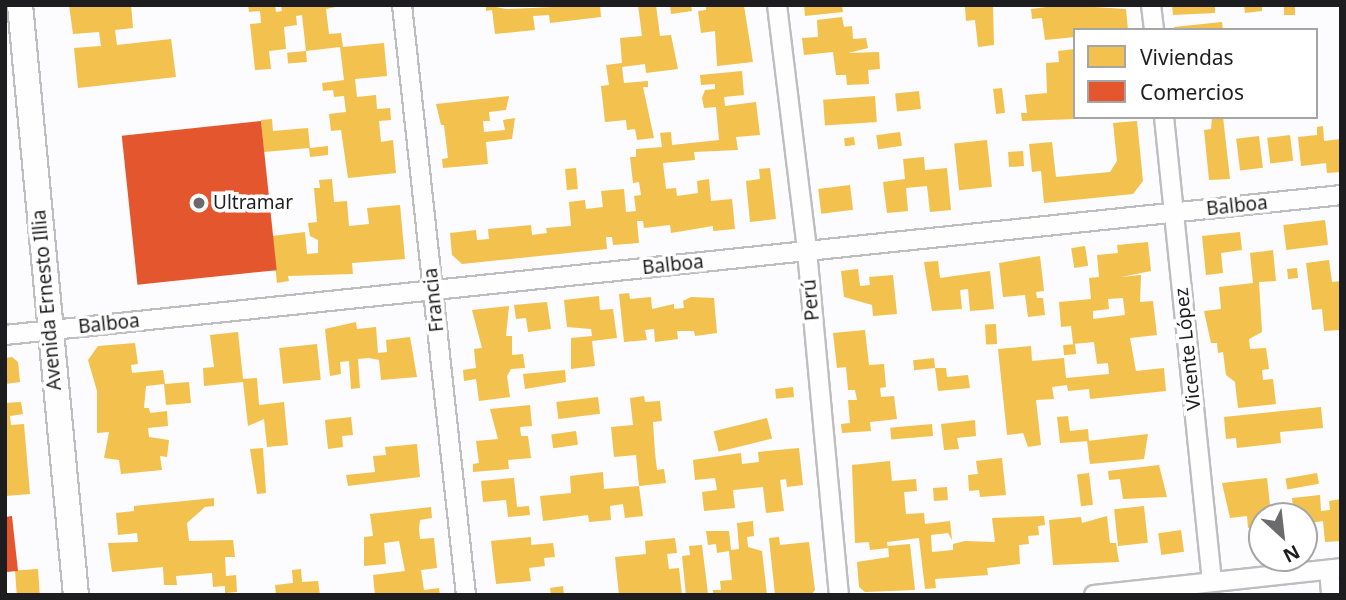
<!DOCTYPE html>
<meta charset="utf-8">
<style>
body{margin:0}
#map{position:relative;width:1346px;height:600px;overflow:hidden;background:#fcfbfd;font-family:"Noto Sans",sans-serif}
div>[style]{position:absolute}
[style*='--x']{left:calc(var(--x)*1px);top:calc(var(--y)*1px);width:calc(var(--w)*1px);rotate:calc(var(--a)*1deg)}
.homes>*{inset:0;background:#f2c14e;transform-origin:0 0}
.shops>*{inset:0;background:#e4572e;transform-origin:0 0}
.roads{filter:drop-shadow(2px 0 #bebdbf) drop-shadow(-2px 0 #bebdbf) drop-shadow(0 2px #bebdbf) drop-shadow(0 -2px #bebdbf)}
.street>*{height:18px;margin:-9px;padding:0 9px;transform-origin:9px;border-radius:9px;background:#fffeff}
.secondary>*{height:24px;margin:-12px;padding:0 12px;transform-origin:12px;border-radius:12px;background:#fffeff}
.dots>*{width:19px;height:19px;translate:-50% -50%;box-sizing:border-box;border:4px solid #fff;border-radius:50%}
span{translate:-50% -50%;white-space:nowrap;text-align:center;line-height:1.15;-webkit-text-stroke:7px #fff;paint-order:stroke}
.poi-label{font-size:19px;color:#1d1d1f}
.left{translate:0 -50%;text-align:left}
.street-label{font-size:19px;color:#1d1d1f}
.frame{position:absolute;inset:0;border:7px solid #1d1d1f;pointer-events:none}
.legend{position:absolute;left:1073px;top:28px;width:245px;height:91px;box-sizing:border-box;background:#fff;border:2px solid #a5a5a5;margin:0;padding:9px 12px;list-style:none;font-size:21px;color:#1d1d1f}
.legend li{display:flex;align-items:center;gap:14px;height:35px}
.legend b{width:35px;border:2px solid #a5a5a5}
.north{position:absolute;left:1248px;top:502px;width:70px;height:70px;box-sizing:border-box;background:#fff;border:2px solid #a5a5a5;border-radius:50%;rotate:153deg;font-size:19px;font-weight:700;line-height:28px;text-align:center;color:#1d1d1f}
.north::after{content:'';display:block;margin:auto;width:24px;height:32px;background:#6b6b6d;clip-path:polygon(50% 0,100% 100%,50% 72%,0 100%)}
</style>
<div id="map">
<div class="homes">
<div style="clip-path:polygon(69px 5px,131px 5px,133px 28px,115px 30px,117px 45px,171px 39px,176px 77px,78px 88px,74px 48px,101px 46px,99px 32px,73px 34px)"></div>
<div style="clip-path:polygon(248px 5px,275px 5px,276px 12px,282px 11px,281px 5px,344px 5px,326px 9px,329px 34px,341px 33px,343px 47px,384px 43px,387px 76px,355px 79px,357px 97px,376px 95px,377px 109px,390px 108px,391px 120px,379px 121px,381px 142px,393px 140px,396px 173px,348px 178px,341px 130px,331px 131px,329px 114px,346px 112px,344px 96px,334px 97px,333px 90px,323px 91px,322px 83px,344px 80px,340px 47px,306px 51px,302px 15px,296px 16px,297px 25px,284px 27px,286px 49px,269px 51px,271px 69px,255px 70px,250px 24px,261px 23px,260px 11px,249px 12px)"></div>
<div style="clip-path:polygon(486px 5px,506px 9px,600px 5px,601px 17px,550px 23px,549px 15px,533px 16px,535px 30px,495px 34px,492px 10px,486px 11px)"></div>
<div style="clip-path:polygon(638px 5px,656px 5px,660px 36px,671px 35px,678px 69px,646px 73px,645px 64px,622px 67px,624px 83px,648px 81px,648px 87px,643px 87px,654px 138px,637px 140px,635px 129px,627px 130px,626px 120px,605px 122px,601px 86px,609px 85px,606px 65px,622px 63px,620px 38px,642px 36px)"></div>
<div style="clip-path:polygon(670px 5px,691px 5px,692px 11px,671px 14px)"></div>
<div style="clip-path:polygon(706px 5px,744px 6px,753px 62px,717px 66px,715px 31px,701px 33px,698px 11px,706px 10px)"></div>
<div style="clip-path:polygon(804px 5px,842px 5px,843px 12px,805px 16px)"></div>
<div style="clip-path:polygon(993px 5px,994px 45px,978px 47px,975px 20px,966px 21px,965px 7px)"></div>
<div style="clip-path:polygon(1062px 5px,1126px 9px,1128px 30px,1075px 30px,1075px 37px,1045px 40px,1042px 18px,1032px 19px,1031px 9px)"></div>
<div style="clip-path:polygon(1172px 5px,1215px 5px,1215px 13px,1173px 15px)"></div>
<div style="clip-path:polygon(1244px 5px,1262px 5px,1262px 11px,1245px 13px)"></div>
<div style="left:1284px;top:5px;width:11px;height:10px"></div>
<div style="clip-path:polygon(842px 17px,844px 27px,852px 26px,853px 39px,866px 38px,868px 48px,848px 53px,879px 52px,880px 69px,868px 70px,869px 84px,847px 85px,846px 75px,836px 75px,833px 52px,804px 55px,802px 38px,818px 37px,817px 20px)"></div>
<div style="clip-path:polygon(1222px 22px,1223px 30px,1174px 30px,1174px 27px)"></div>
<div style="clip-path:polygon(1075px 49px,1075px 119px,1022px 121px,1021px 113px,1027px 113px,1025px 95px,1047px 93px,1046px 63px,1059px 62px,1058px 51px)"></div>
<div style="left:306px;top:51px;width:11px;height:19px;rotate:85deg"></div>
<div style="clip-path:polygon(742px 71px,744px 95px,724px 97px,725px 106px,756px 102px,760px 135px,736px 137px,738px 150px,694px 152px,695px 160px,663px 163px,666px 189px,676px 188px,677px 196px,698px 193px,697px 181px,709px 179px,711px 201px,732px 199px,735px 229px,713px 231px,713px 226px,671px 233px,670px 225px,644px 228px,643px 221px,637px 221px,639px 243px,613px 245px,612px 237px,606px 237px,607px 249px,462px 264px,452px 255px,450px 233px,476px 230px,477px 240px,489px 239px,488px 229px,531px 225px,532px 235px,547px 233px,546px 228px,571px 226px,569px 202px,585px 200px,586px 209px,603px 207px,601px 191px,624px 189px,626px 212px,636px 211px,634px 196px,641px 195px,639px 182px,633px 183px,630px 157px,636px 157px,636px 149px,662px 147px,660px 133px,671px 132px,672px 145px,719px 140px,716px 107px,704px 108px,702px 98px,705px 90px,715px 89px,715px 84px,701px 85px,700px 75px)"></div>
<div style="left:1002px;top:88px;width:25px;height:9px;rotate:83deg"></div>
<div style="left:919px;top:91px;width:18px;height:24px;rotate:84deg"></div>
<div style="clip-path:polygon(509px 96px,506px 110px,489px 112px,490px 121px,483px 121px,484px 132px,505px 130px,503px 120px,515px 118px,512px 139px,486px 142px,488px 164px,443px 168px,442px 159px,448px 158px,444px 125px,441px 125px,436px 104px)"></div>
<div style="left:875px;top:96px;width:26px;height:52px;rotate:86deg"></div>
<div style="clip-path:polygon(1212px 117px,1223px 117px,1230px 179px,1209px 180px,1204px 130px,1211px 129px)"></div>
<div style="clip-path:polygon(272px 119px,273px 131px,308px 128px,310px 148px,328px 146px,328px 155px,310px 157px,309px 148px,264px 152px,261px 120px)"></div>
<div style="clip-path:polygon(1137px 121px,1143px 181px,1133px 194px,1044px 203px,1041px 171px,1032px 172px,1029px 144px,1052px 142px,1056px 177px,1110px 172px,1117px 161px,1113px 123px)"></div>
<div style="clip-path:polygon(1323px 126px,1324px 141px,1341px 139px,1341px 172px,1327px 173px,1326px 163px,1301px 166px,1298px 137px,1317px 135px,1317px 127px)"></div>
<div style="left:900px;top:132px;width:14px;height:24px;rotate:82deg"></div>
<div style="left:1290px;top:135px;width:26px;height:23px;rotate:83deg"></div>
<div style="left:1259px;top:136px;width:32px;height:23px;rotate:83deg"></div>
<div style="left:854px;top:137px;width:8px;height:10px;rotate:83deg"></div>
<div style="left:987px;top:140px;width:47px;height:33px;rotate:84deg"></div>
<div style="left:1023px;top:151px;width:15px;height:15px;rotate:86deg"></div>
<div style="clip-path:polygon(924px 157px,925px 170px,947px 168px,951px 210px,930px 212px,927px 186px,906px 188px,908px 211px,887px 213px,883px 182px,905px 179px,903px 159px)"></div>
<div style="left:576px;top:168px;width:21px;height:11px;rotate:85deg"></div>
<div style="clip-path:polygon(770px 168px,776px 219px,750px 222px,746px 181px,760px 179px,759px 169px)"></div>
<div style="clip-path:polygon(332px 179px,334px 202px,347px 201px,349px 226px,369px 224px,367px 208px,400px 205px,405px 259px,352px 263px,353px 274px,288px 276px,289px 281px,277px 283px,272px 236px,305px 232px,307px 254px,318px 253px,318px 240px,310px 236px,308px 223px,317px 222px,314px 188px,320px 188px,319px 180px)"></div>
<div style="left:850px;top:185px;width:25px;height:32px;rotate:83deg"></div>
<div style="left:1325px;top:220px;width:25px;height:42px;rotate:83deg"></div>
<div style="clip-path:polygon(1240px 232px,1242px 250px,1221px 253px,1223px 273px,1206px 275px,1202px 236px)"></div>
<div style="clip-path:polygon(evenodd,1148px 242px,1151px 271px,1121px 277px,1141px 275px,1140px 302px,1153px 301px,1157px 335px,1130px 338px,1136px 371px,1164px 368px,1166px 391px,1090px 399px,1089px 389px,1068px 391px,1067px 385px,1052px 387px,1054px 399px,1036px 400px,1041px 445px,1028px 447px,1023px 433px,1007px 435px,998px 349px,1031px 346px,1032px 361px,1064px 358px,1066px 378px,1109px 374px,1108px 363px,1097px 364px,1094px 342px,1073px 344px,1071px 326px,1061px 327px,1059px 302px,1091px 299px,1089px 278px,1099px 277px,1097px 255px,1118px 253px,1117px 245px,1148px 242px,1123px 298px,1125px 315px,1093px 319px,1093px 311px,1109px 309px,1108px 299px,1123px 298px)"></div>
<div style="left:1085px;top:246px;width:20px;height:14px;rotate:81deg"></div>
<div style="clip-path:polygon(1273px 250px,1276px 281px,1259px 282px,1262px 332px,1249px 339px,1250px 349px,1266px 348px,1269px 369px,1262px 370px,1263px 380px,1273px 379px,1276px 404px,1238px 408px,1235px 382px,1226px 375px,1223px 352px,1218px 353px,1217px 343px,1211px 343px,1204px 311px,1221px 309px,1219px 287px,1253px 283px,1250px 253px)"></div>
<div style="clip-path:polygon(1040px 256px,1044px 291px,1036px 292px,1037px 298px,1043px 298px,1045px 315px,1028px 317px,1025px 295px,1003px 297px,999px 263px)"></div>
<div style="clip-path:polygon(1329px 260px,1332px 282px,1341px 281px,1341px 330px,1324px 331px,1322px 309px,1312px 310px,1306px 263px)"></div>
<div style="clip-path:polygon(938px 261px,940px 278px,990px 271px,994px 309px,970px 311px,968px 289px,960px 290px,962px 309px,932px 311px,924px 262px)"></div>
<div style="left:1297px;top:268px;width:10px;height:10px;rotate:84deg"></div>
<div style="clip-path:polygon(858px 269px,860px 286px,870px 285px,869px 277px,893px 275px,897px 314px,873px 316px,872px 305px,844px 297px,841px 271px)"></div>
<div style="clip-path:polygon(629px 293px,630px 299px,651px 297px,652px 309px,674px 304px,674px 309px,684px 308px,683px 301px,691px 297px,714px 298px,717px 333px,695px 336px,694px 331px,677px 331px,678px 339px,655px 342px,654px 329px,645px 330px,647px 340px,624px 342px,619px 294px)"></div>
<div style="clip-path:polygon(599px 296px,600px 310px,613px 309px,617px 338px,592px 341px,595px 366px,571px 369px,571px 338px,592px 336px,591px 329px,567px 327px,564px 300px)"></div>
<div style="clip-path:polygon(547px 302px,551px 329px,528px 332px,526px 318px,516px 319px,514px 305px)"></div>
<div style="clip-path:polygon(509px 306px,506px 336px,512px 336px,512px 355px,523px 354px,525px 368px,511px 369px,507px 376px,510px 397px,479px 401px,476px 379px,464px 381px,463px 370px,476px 368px,474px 349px,482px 348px,472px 310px)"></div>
<div style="clip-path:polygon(356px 322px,357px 329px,376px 327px,378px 353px,387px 352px,386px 340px,410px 337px,417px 377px,381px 380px,379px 360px,369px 358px,358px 359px,360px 388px,351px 389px,349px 361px,340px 362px,341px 374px,330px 376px,325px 329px)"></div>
<div style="left:996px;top:324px;width:20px;height:11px;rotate:87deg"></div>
<div style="clip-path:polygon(865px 330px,869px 365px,884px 364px,886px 387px,880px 388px,881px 397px,894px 396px,897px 419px,870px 422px,871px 431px,842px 433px,841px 424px,850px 423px,848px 400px,857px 400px,855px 390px,848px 390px,846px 367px,837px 368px,833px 333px)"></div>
<div style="clip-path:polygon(238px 332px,243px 379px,257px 378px,259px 405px,284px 402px,288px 445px,267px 447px,264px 419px,248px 426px,243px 382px,204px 386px,203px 368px,214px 367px,210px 335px)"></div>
<div style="clip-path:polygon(135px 343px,138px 364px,131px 365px,132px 373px,163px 370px,165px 384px,189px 382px,191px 403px,166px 405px,164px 384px,146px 386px,144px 408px,149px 408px,150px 413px,167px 411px,168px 426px,148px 428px,149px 437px,169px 440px,167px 457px,160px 456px,162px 470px,121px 474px,119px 460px,104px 458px,109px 432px,97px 433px,97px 391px,88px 360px,98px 346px)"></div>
<div style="left:317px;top:344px;width:36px;height:38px;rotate:84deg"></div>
<div style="left:1075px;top:344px;width:10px;height:12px;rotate:84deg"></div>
<div style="clip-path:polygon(12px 357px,18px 362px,20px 382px,5px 384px,5px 358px)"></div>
<div style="left:934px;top:358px;width:10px;height:21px;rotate:84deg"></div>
<div style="clip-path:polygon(935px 368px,946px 368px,947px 377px,968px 375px,970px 388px,938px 391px)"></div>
<div style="clip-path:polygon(565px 370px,566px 382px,525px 389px,523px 374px)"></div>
<div style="left:793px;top:387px;width:10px;height:18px;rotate:84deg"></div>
<div style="clip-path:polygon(644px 396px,645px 402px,660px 401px,662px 421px,653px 422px,655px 453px,657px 470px,664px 469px,666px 483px,639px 486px,636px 455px,614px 457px,611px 427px,633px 425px,630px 398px)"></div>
<div style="left:598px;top:397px;width:17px;height:42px;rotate:83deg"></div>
<div style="clip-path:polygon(21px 402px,23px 414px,10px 416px,11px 425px,24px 424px,30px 494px,5px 496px,5px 403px)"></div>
<div style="clip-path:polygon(530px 405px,532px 426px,520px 427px,521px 436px,528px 436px,531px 458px,508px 460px,509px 469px,473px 472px,473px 464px,479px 463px,476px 441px,498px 439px,490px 409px)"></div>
<div style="clip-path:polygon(1321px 407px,1323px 428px,1280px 432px,1281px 443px,1237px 448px,1236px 438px,1226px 439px,1224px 417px)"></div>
<div style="clip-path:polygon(1068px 416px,1070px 431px,1088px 429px,1089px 441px,1060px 443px,1057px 417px)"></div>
<div style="clip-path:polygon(351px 417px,353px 435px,342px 436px,343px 447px,328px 449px,325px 420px)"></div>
<div style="left:767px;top:418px;width:21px;height:55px;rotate:76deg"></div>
<div style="clip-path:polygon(975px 420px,976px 436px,957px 438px,959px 449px,944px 450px,941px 424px)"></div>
<div style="left:932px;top:424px;width:12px;height:42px;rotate:85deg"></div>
<div style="left:576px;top:431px;width:14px;height:25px;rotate:82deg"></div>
<div style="clip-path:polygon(1148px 434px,1144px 459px,1090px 464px,1087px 441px)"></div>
<div style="clip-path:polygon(417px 444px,420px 477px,348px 486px,346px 475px,375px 472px,373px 456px,386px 455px,385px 447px)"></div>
<div style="clip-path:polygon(263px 448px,266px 493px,257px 494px,250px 449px)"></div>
<div style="clip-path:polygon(799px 448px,803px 485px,787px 487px,786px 479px,780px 480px,784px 511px,766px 513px,763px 487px,733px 490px,735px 508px,704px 511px,702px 492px,717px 490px,715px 478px,695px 480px,693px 460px,741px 453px,742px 464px,759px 462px,758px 452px)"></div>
<div style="clip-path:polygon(1002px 458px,1006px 495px,980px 497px,979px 490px,969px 491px,968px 475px,978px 474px,976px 461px)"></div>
<div style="clip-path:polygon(890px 461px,892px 481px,916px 479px,917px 491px,904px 492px,906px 514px,924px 513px,925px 524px,950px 521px,952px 540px,948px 533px,931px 535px,932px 552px,953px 550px,953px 544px,965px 541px,995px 542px,992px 518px,1044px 516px,1045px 525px,1038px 526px,1039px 535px,1028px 536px,1029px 544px,1019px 545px,1020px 564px,987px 568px,988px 575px,935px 579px,936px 588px,925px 589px,919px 538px,887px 542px,888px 548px,870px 550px,869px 542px,855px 543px,852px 465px)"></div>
<div style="clip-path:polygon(1159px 465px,1167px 497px,1123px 499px,1120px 479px,1109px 480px,1108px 471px)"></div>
<div style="clip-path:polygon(603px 472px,604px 489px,639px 486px,643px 516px,625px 518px,623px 504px,610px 506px,611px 520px,589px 522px,588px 515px,543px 521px,540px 496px,571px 493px,570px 476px)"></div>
<div style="left:1089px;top:473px;width:32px;height:12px;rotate:83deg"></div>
<div style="left:1317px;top:473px;width:11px;height:32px;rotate:80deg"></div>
<div style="clip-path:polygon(514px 478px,517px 507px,529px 506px,530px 515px,508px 517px,506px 500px,483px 502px,481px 481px)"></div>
<div style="clip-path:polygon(1267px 478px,1271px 514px,1289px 512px,1289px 516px,1262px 516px,1260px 533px,1259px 526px,1248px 528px,1247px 516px,1230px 518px,1222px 483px)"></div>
<div style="left:947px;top:487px;width:13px;height:14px;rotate:86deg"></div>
<div style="clip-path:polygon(1320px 495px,1321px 511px,1330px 510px,1329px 501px,1341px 499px,1341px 541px,1325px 542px,1323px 521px,1310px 523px,1310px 529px,1304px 530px,1304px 516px,1294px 516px,1292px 498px)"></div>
<div style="clip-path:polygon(214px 498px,214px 506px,205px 507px,187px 523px,189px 541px,233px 540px,235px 557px,225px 557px,226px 576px,236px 575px,237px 592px,225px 593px,225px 586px,213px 587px,212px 573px,176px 576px,177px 585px,164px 585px,163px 567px,112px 572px,108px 543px,138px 542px,137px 533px,118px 535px,116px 513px,134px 511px,134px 506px)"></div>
<div style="left:1144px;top:506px;width:37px;height:30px;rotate:84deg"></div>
<div style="clip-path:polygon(431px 507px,432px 518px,420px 520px,419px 529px,420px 539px,434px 538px,437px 568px,421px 570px,424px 590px,439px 588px,440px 595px,375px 595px,373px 575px,405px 571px,399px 541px,384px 543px,386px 564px,364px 566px,364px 537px,373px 536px,370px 514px)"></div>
<div style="clip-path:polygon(1107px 516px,1110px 543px,1116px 543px,1119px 562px,1053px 565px,1049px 520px,1081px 517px,1082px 523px)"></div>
<div style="clip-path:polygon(753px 521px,754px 536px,747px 537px,748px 547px,762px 551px,767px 595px,713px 595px,713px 590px,721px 590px,720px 581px,732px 580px,729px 551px,717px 553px,716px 544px,708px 545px,706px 531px,729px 531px,731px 550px,739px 549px,737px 523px)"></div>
<div style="left:1181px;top:530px;width:22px;height:23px;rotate:82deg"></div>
<div style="clip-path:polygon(531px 537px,531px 545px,553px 543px,555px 557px,544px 558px,545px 566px,529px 568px,531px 581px,496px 584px,491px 541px)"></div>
<div style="clip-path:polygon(779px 537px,780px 545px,809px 542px,815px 590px,811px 595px,775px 595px,769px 538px)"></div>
<div style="clip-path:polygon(675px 538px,677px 553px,667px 554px,669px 569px,679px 568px,682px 595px,619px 595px,615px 557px,646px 554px,645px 541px)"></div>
<div style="clip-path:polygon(910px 544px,915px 590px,865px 592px,859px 587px,857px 562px,889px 557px,888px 546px)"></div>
<div style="clip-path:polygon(702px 545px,708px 594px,686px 595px,682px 556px,690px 555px,689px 546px)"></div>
<div style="clip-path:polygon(5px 549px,10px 572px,5px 572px)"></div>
<div style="left:38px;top:569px;width:26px;height:23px;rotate:86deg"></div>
<div style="clip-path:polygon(301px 569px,302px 582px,318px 581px,320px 595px,276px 595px,275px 585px,293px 583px,292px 570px)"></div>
<div style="clip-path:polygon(563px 586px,564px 595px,551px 595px,550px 588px)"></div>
</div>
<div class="shops">
<div style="left:261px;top:121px;width:150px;height:140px;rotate:84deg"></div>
<div style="clip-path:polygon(12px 516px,18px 571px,5px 572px,5px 517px)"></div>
</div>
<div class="roads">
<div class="street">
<div style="--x:402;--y:5;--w:593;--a:83.81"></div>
<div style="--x:777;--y:5;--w:248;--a:83"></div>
<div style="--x:807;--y:251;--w:345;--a:84.7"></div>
<div style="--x:1151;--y:5;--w:25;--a:83"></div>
<div style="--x:1164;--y:117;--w:466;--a:84.1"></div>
<div style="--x:5;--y:335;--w:1343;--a:-5.98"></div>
<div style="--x:1329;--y:570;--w:25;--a:85"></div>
<div style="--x:1094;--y:595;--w:248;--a:-6.2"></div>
</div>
<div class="secondary">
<div style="--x:20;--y:5;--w:593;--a:84.58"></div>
</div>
</div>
<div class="dots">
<div style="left:199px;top:203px;background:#6b6b6d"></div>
</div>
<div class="poi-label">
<span class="left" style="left:213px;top:203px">Ultramar</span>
</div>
<div class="street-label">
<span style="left:1237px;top:206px;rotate:-6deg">Balboa</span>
<span style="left:673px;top:265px;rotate:-6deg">Balboa</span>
<span style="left:47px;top:300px;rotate:-95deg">Avenida Ernesto Illia</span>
<span style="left:434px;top:300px;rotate:-96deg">Francia</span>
<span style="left:811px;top:300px;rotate:-95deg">Perú</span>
<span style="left:109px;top:324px;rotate:-6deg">Balboa</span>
<span style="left:1188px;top:349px;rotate:-96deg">Vicente López</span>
</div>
<div class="frame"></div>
<ul class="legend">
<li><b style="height:19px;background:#f2c14e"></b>Viviendas</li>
<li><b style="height:19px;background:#e4572e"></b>Comercios</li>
</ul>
<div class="north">N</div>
</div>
